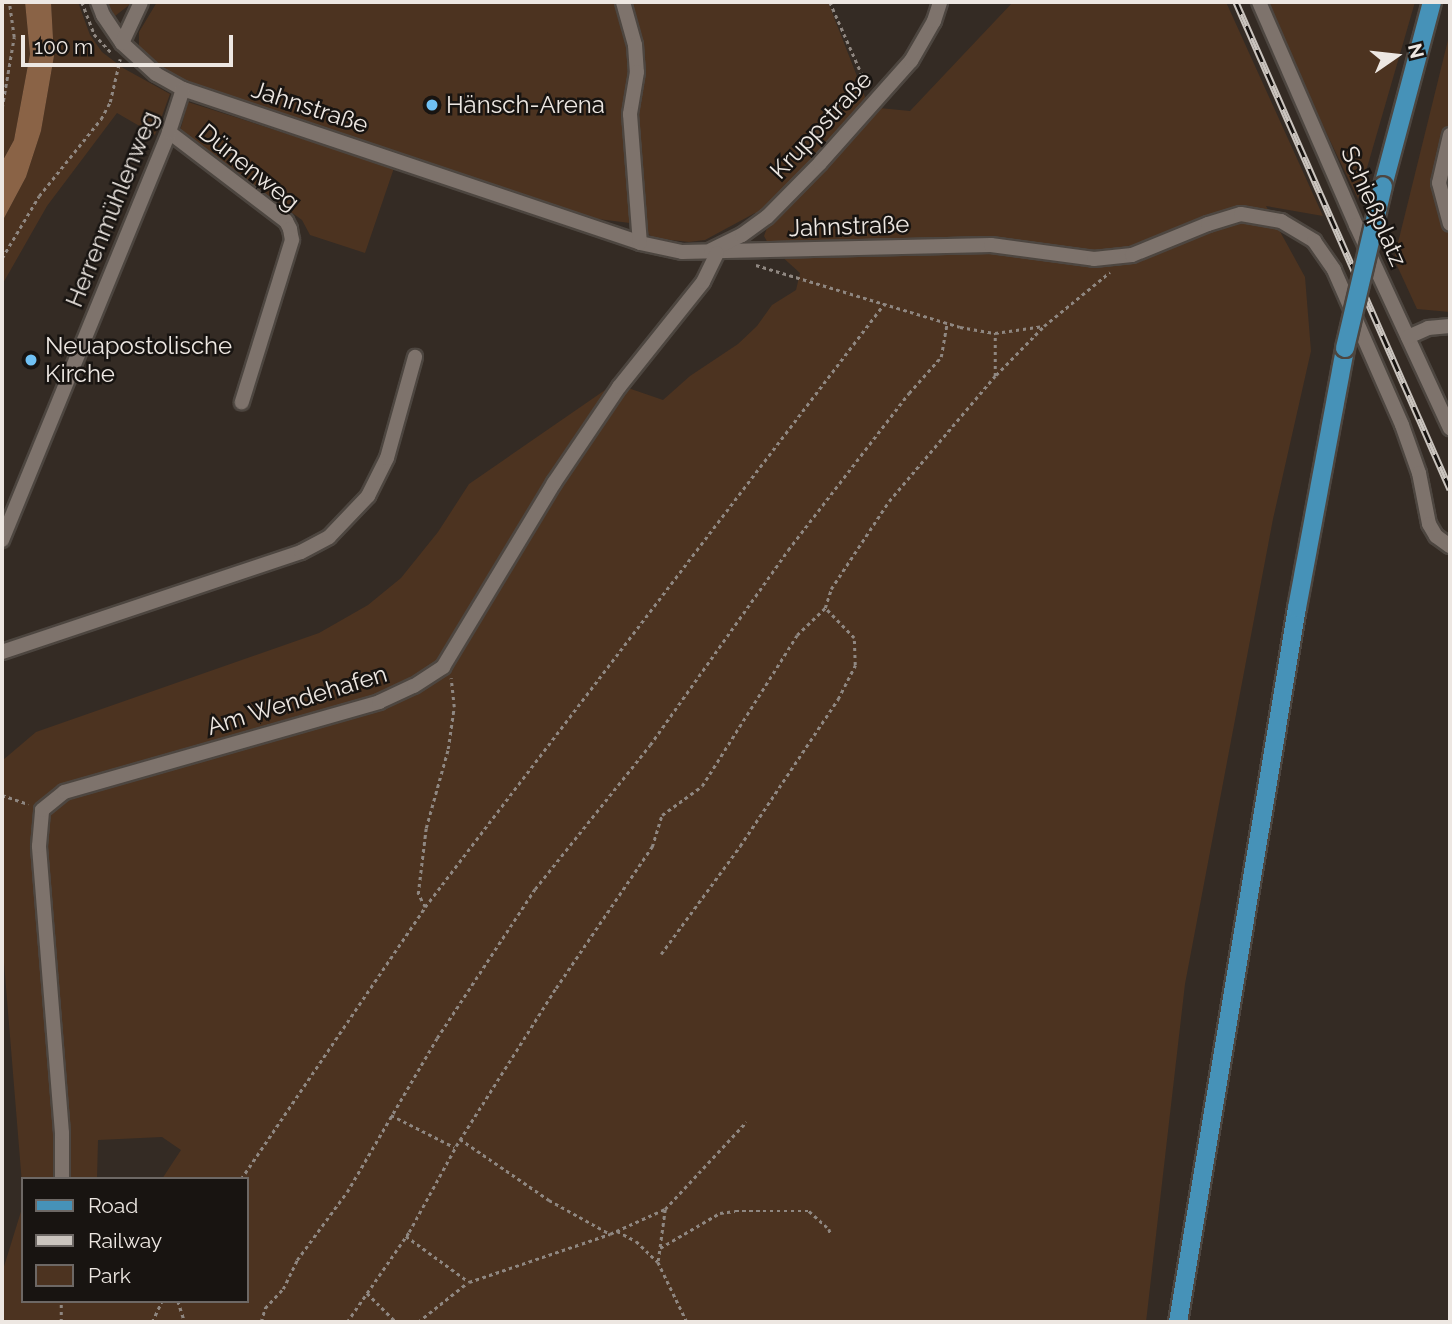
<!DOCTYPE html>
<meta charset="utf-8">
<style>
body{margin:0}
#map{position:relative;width:1452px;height:1324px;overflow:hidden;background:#342b24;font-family:Raleway,sans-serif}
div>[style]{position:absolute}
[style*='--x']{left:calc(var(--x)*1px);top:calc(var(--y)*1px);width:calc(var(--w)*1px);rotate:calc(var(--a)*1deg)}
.green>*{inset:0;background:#4c3320}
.water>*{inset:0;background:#8a6346}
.path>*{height:2.5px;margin-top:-1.25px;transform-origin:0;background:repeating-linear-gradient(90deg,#8f8781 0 3.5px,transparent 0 7px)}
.roads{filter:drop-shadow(2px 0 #4d4640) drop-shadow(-2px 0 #4d4640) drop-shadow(0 2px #4d4640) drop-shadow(0 -2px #4d4640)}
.minor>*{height:14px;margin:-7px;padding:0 7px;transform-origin:7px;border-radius:7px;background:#7e736c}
.major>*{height:18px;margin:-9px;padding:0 9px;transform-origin:9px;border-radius:9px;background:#4692b8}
.rail>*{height:7px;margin-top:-3.5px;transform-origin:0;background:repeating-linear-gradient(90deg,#181411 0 13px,#cac4be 0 26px);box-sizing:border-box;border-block:2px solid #cac4be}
.bridges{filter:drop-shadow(2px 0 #4d4640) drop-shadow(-2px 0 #4d4640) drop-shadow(0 2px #4d4640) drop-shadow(0 -2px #4d4640)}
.major-bridge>*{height:18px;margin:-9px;padding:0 9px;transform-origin:9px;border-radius:9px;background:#4692b8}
.dots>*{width:19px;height:19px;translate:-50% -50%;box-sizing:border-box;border:4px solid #181411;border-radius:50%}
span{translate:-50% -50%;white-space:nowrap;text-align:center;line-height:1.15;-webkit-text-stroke:5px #181411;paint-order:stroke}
.poi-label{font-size:24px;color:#ede7e2}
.left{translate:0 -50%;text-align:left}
.street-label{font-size:24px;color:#ede7e2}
.frame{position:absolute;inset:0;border:4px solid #ede7e2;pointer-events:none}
.legend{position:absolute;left:21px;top:1177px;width:228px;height:126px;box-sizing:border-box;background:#181411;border:2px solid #6d6865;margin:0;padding:9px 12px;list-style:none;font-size:21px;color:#ede7e2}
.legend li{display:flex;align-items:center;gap:14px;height:35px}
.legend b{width:35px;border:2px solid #6d6865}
.north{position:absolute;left:1361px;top:21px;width:70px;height:70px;-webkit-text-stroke:5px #181411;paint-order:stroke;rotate:76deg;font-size:19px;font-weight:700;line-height:28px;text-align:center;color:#ede7e2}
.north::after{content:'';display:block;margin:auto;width:24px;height:32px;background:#ede7e2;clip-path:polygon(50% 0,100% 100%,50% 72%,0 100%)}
.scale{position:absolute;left:21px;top:35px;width:212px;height:32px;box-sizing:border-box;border:4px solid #ede7e2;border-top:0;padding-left:9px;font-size:21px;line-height:24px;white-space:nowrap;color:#ede7e2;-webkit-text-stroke:5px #181411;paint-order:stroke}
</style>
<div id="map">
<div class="green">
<div style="clip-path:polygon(2px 2px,25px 2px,30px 54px,14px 140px,2px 162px)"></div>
<div style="clip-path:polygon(51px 2px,78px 2px,90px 35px,102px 52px,123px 68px,170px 94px,155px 135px,117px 113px,47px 206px,2px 285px,2px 222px,26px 177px,41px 131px,54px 56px)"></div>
<div style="clip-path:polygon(106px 2px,133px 2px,115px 16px)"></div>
<div style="clip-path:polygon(157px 2px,828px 2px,869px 107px,910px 111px,1013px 2px,1226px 2px,1323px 216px,1266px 206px,1305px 277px,1311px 351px,1273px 519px,1185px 984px,1146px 1322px,2px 1322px,2px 1273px,23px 1205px,23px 1301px,247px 1301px,247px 1179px,162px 1179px,181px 1150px,162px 1137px,98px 1140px,97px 1179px,23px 1179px,23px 1196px,2px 938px,3px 760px,36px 732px,319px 633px,368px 605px,401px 578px,438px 532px,469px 484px,608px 388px,631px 389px,663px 400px,690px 376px,738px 344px,757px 326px,772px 305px,796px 290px,800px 273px,769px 245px,764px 236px,767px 228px,755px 213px,705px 240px,689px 242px,653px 238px,638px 224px,590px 218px,551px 207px,246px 105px,186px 81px,160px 68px,139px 48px,139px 32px)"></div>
<div style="clip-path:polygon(1268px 2px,1415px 2px,1358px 199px,1299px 76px)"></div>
<div style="clip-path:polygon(1450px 32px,1450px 312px,1417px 309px,1394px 259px)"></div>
<div style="clip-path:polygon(188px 102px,394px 168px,365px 253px,310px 235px,302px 220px,180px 131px)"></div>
</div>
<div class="water">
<div style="clip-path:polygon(25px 2px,51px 2px,54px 56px,41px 131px,26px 177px,2px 222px,2px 162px,14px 140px,30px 54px)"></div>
</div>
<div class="path">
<div style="--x:82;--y:2;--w:34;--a:69"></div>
<div style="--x:94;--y:34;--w:25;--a:47"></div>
<div style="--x:830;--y:2;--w:94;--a:66.2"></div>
<div style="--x:2;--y:108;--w:72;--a:-80.4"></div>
<div style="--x:14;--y:37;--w:35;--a:-98"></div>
<div style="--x:2;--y:258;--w:72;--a:-59.2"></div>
<div style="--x:39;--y:196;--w:99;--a:-51.2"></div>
<div style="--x:101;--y:119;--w:19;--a:-62"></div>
<div style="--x:110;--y:102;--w:44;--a:-76.9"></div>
<div style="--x:756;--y:265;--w:213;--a:16.9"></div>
<div style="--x:960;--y:327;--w:36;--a:10"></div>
<div style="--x:995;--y:333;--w:49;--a:-8.1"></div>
<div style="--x:996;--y:375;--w:69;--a:-45.6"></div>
<div style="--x:1044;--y:326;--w:85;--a:-39.3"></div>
<div style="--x:2;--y:795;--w:28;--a:19"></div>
<div style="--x:425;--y:907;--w:758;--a:-52.72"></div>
<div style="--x:661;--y:954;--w:134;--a:-53.8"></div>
<div style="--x:740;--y:846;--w:177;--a:-56.3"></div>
<div style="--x:838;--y:699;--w:38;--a:-63"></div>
<div style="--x:855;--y:665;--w:27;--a:-92"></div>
<div style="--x:854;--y:638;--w:42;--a:-134"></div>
<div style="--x:825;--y:608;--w:20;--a:-72"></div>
<div style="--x:831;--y:589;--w:105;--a:-56.6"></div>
<div style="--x:889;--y:501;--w:164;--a:-49.7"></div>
<div style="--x:995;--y:376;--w:43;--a:-90"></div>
<div style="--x:391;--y:1115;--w:71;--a:26.9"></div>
<div style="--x:460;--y:1139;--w:108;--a:34.4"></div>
<div style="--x:549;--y:1200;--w:70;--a:29.1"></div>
<div style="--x:241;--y:1179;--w:328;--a:-55.9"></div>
<div style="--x:425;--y:907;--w:15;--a:-118"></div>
<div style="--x:418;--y:894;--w:66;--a:-83.1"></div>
<div style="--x:426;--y:828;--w:82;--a:-74.4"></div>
<div style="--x:448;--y:749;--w:42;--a:-81.9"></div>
<div style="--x:454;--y:707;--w:29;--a:-96"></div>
<div style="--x:617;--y:1231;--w:21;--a:28"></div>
<div style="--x:636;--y:1241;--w:30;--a:44"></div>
<div style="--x:658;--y:1262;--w:67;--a:64.2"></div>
<div style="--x:406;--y:1236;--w:78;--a:36.1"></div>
<div style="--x:469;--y:1282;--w:149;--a:-18.8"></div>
<div style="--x:610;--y:1234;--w:60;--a:-24.4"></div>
<div style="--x:665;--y:1209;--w:119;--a:-47"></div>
<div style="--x:660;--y:1248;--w:69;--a:-30.3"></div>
<div style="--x:720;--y:1213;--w:15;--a:-8"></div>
<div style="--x:735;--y:1211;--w:74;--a:0"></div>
<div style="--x:809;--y:1211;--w:27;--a:42"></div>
<div style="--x:829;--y:1229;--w:6;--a:72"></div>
<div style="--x:658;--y:1261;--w:52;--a:-82.3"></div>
<div style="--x:367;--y:1293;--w:41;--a:45"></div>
<div style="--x:178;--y:1301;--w:22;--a:72"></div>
<div style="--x:61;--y:1322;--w:21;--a:-90"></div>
<div style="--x:152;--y:1322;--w:23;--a:-65"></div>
<div style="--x:261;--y:1322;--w:15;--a:-74"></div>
<div style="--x:265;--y:1308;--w:26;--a:-47"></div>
<div style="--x:283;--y:1289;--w:32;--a:-64"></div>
<div style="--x:297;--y:1260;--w:84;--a:-53.7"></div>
<div style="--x:347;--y:1192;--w:178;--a:-59.7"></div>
<div style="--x:437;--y:1038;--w:178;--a:-56.7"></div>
<div style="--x:535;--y:889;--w:184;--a:-51.4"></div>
<div style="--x:650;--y:745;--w:239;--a:-54.7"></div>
<div style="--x:788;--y:550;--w:198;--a:-52.4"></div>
<div style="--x:909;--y:393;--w:48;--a:-48.4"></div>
<div style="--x:941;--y:357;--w:35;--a:-80"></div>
<div style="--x:347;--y:1322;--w:109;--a:-55.4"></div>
<div style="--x:409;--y:1232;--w:98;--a:-61.3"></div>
<div style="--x:456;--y:1146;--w:187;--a:-57.7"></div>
<div style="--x:556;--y:988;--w:171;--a:-55.8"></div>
<div style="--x:652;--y:847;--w:34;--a:-73"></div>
<div style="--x:662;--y:815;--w:49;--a:-35.9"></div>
<div style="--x:702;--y:786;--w:178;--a:-57.8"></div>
<div style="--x:797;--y:635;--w:39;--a:-44"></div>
<div style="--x:418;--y:1322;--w:63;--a:-38.5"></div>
</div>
<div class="roads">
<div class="minor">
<div style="--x:98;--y:2;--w:14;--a:69"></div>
<div style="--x:103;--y:15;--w:34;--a:56"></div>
<div style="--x:122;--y:43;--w:46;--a:42.4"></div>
<div style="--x:156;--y:74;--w:31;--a:29"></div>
<div style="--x:183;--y:89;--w:482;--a:18.6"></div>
<div style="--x:640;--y:243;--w:43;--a:12.1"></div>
<div style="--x:682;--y:252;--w:309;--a:-1.3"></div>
<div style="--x:991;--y:245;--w:104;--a:7.7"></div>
<div style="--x:1094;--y:259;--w:38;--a:-6"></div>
<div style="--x:1132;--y:255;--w:82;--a:-22.2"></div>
<div style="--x:1208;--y:224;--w:34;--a:-17"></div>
<div style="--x:1241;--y:214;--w:41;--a:9.9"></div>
<div style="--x:1281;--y:221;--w:39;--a:31"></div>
<div style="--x:1314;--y:241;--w:35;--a:55"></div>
<div style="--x:1334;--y:270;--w:169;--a:66.3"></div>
<div style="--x:1402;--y:425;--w:51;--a:70.5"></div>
<div style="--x:1419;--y:473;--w:52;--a:78.9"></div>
<div style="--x:1429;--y:524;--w:14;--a:60"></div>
<div style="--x:1436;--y:536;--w:17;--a:36"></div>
<div style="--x:623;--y:2;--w:45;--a:74.4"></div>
<div style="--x:635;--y:45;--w:27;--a:86"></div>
<div style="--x:637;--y:72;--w:43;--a:99.5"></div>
<div style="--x:630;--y:114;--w:129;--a:85.6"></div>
<div style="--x:1259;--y:2;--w:243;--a:66.5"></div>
<div style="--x:1356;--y:225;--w:224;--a:65.2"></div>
<div style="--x:122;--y:43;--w:45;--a:-65.1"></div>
<div style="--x:169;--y:132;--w:147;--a:37.3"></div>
<div style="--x:286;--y:221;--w:9;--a:63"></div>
<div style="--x:290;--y:229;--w:11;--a:80"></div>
<div style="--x:292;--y:240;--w:170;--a:107.2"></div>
<div style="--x:1450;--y:135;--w:49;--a:102.9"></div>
<div style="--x:1439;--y:183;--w:42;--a:75"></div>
<div style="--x:711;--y:250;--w:34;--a:-26"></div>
<div style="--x:742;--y:235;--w:31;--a:-36"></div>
<div style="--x:767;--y:217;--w:76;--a:-45.5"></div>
<div style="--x:820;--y:163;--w:137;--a:-48.3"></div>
<div style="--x:911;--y:61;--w:46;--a:-60.1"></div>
<div style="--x:934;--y:21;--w:20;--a:-72"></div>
<div style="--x:1408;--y:337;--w:22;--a:-24"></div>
<div style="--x:1428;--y:328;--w:22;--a:-5"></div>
<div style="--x:2;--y:540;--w:441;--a:-67.7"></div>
<div style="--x:169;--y:132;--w:45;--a:-72"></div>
<div style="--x:2;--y:652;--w:315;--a:-18.5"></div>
<div style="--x:301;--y:552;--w:32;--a:-28"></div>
<div style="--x:329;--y:537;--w:57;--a:-46.4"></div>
<div style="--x:368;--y:496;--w:42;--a:-63.4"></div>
<div style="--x:387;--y:458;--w:105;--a:-74.5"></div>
<div style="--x:62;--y:1179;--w:46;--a:-90"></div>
<div style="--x:62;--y:1133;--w:288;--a:-94.6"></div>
<div style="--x:39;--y:846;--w:36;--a:-85"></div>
<div style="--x:42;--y:810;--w:28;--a:-39"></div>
<div style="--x:64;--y:792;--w:328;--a:-15.9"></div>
<div style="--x:379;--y:702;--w:38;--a:-25"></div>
<div style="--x:414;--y:686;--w:35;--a:-33"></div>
<div style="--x:443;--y:667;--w:215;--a:-58.9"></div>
<div style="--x:554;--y:483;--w:116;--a:-55.9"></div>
<div style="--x:619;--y:387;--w:134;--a:-51.3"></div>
<div style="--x:703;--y:282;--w:32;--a:-64"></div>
</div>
<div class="major">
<div style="--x:1383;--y:186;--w:190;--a:-75.1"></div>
<div style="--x:1178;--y:1322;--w:724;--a:-80.54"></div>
<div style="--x:1297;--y:608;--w:264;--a:-79.5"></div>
</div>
</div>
<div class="rail">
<div style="--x:1236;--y:2;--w:532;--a:66.28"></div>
</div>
<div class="bridges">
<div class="major-bridge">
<div style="--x:1345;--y:348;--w:166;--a:-76.8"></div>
</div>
</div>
<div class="dots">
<div style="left:432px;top:105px;background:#70c1f4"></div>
<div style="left:31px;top:360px;background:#70c1f4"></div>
</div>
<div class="poi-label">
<span class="left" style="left:446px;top:105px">Hänsch-Arena</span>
<span class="left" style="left:45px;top:360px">Neuapostolische<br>Kirche</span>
</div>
<div class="street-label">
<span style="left:310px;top:107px;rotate:18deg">Jahnstraße</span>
<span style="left:821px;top:125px;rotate:-47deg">Kruppstraße</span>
<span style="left:249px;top:167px;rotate:39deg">Dünenweg</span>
<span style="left:1374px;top:206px;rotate:66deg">Schießplatz</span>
<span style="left:112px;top:209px;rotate:-68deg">Herrenmühlenweg</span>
<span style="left:849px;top:226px;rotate:-2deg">Jahnstraße</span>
<span style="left:297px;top:700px;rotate:-17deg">Am Wendehafen</span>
</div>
<div class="frame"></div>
<ul class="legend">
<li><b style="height:9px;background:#4692b8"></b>Road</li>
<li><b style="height:9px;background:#cac4be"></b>Railway</li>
<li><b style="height:19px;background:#4c3320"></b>Park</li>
</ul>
<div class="north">N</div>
<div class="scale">100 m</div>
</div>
